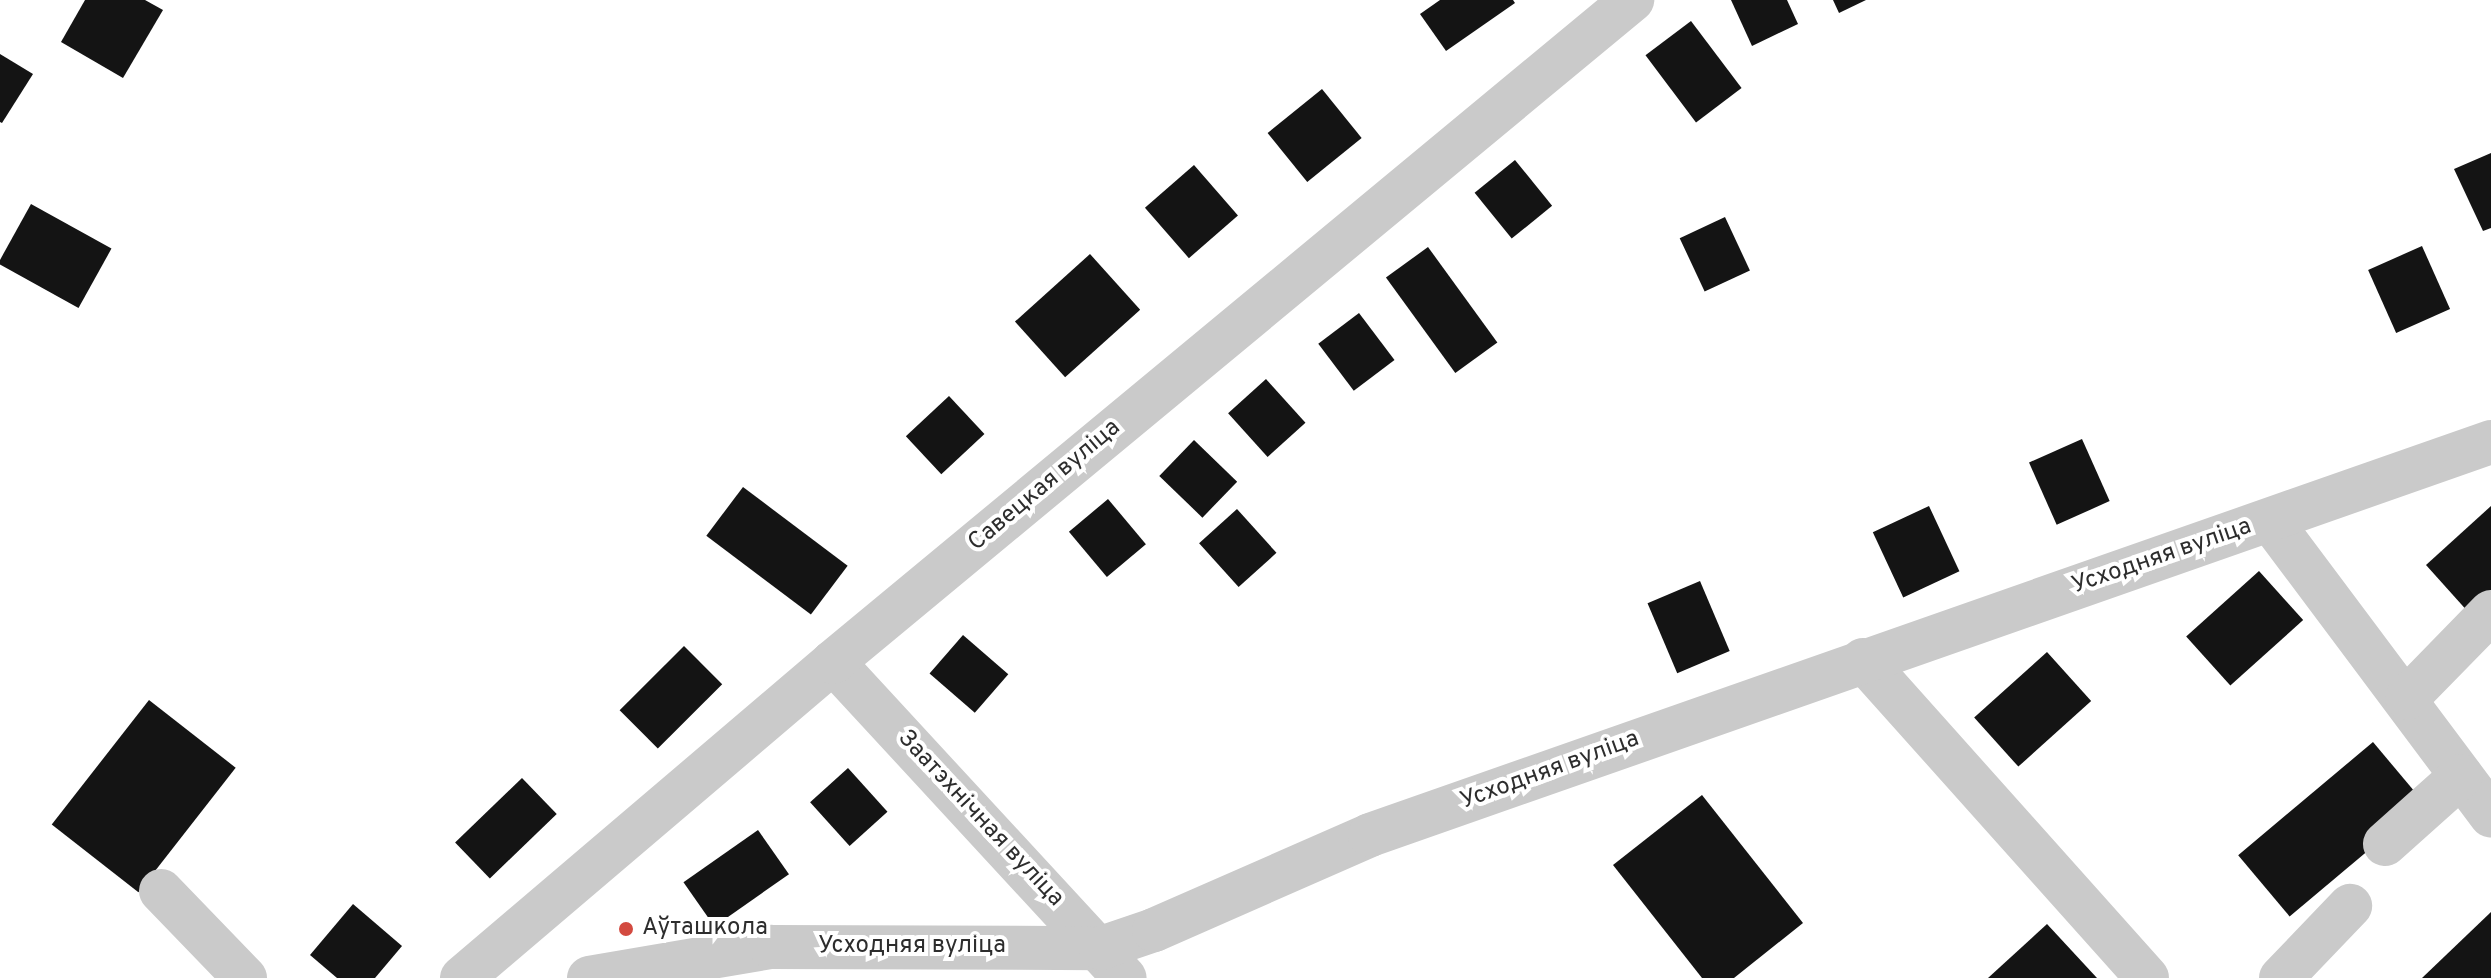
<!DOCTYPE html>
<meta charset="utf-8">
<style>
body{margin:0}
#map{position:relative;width:2491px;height:978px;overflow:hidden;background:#fff;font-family:Overpass,sans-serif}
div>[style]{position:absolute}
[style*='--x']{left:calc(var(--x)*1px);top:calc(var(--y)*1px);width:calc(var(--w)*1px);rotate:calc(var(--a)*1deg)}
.building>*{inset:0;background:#141414;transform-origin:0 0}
.minor>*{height:44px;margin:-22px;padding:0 22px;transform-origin:22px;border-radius:22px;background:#cacaca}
.dots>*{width:22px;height:22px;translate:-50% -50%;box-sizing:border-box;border:4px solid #fff;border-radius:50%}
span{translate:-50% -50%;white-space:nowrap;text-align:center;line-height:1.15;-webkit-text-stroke:8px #fff;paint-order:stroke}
.street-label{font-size:24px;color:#2d2d2d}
.poi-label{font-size:24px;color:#2d2d2d}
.left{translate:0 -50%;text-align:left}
</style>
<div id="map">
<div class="building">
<div style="clip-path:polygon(85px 0,145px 0,163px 10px,123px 78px,61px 42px)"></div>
<div style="clip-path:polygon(1440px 0,1513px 0,1515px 3px,1446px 51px,1420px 14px)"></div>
<div style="clip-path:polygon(1731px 0,1787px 0,1798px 24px,1752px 46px)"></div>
<div style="clip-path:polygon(1833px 0,1866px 0,1839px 13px)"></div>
<div style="left:1691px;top:21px;width:84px;height:57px;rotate:53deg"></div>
<div style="clip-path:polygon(0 54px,33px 74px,2px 123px,0 122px)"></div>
<div style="left:1322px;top:89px;width:63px;height:70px;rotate:51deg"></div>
<div style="clip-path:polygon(2491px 153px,2491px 228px,2483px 231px,2454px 169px)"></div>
<div style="left:1515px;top:160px;width:59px;height:52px;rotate:51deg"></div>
<div style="left:1194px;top:165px;width:67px;height:65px;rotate:49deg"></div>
<div style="left:31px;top:204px;width:92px;height:68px;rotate:29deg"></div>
<div style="left:1725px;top:217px;width:59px;height:50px;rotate:65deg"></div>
<div style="left:2422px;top:246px;width:69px;height:59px;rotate:66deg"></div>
<div style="left:1428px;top:247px;width:118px;height:52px;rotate:54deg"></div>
<div style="left:1090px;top:254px;width:75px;height:101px;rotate:48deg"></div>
<div style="left:1359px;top:313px;width:59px;height:51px;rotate:53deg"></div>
<div style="left:1266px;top:379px;width:59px;height:51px;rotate:48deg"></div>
<div style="left:949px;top:396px;width:52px;height:59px;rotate:47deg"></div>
<div style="left:2082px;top:439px;width:68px;height:58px;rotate:66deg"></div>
<div style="left:1194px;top:440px;width:60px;height:50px;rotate:44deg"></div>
<div style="left:743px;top:487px;width:131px;height:61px;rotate:37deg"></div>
<div style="left:1108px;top:499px;width:59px;height:51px;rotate:50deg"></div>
<div style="left:1929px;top:506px;width:72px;height:62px;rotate:65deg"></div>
<div style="clip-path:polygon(2491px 506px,2491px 595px,2470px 614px,2426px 565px)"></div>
<div style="left:1237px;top:509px;width:59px;height:51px;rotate:48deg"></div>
<div style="left:2259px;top:571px;width:66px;height:98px;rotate:48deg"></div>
<div style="left:1700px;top:581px;width:76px;height:57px;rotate:67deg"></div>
<div style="left:963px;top:635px;width:60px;height:51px;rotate:41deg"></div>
<div style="left:684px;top:646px;width:54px;height:91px;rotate:45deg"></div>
<div style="left:2047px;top:652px;width:66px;height:98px;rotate:48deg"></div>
<div style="left:149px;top:700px;width:110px;height:158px;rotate:38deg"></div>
<div style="left:2373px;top:742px;width:80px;height:176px;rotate:50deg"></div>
<div style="left:848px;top:768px;width:59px;height:51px;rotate:48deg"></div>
<div style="left:522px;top:778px;width:50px;height:93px;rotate:46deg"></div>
<div style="clip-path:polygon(1702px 795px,1803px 923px,1734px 978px,1702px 978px,1613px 865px)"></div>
<div style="left:758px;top:830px;width:54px;height:91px;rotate:55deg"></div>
<div style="clip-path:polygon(353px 904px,402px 946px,375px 978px,337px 978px,310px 955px)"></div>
<div style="clip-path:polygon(2491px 912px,2491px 978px,2422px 978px)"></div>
<div style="clip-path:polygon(2047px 924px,2097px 978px,1988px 978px)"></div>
</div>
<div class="minor">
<div style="--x:2270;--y:520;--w:369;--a:53.2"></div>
<div style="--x:1863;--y:660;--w:426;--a:48.2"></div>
<div style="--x:833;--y:662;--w:430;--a:47.3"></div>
<div style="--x:2407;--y:698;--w:120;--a:-45.7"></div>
<div style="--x:2385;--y:844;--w:102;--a:-41.8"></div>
<div style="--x:161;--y:891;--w:121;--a:46"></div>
<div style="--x:462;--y:978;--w:487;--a:-40.4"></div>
<div style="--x:833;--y:662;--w:1038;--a:-39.64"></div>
<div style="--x:589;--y:978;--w:185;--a:-9.7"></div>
<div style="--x:771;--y:947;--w:330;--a:0.2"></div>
<div style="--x:1101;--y:948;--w:56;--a:-18.8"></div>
<div style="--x:1154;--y:930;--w:236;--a:-23.7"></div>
<div style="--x:1370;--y:835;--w:1188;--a:-19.32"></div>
<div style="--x:2281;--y:978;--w:100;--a:-46.2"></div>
</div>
<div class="dots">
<div style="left:626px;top:929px;background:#d34a40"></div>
</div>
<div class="street-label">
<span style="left:1045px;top:486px;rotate:-40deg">Савецкая вуліца</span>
<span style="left:2162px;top:557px;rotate:-19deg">Усходняя вуліца</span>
<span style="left:1550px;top:771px;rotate:-20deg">Усходняя вуліца</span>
<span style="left:980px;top:819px;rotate:47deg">Заатэхнічная вуліца</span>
<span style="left:912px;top:947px">Усходняя вуліца</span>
</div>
<div class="poi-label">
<span class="left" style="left:642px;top:929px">Аўташкола</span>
</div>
</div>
